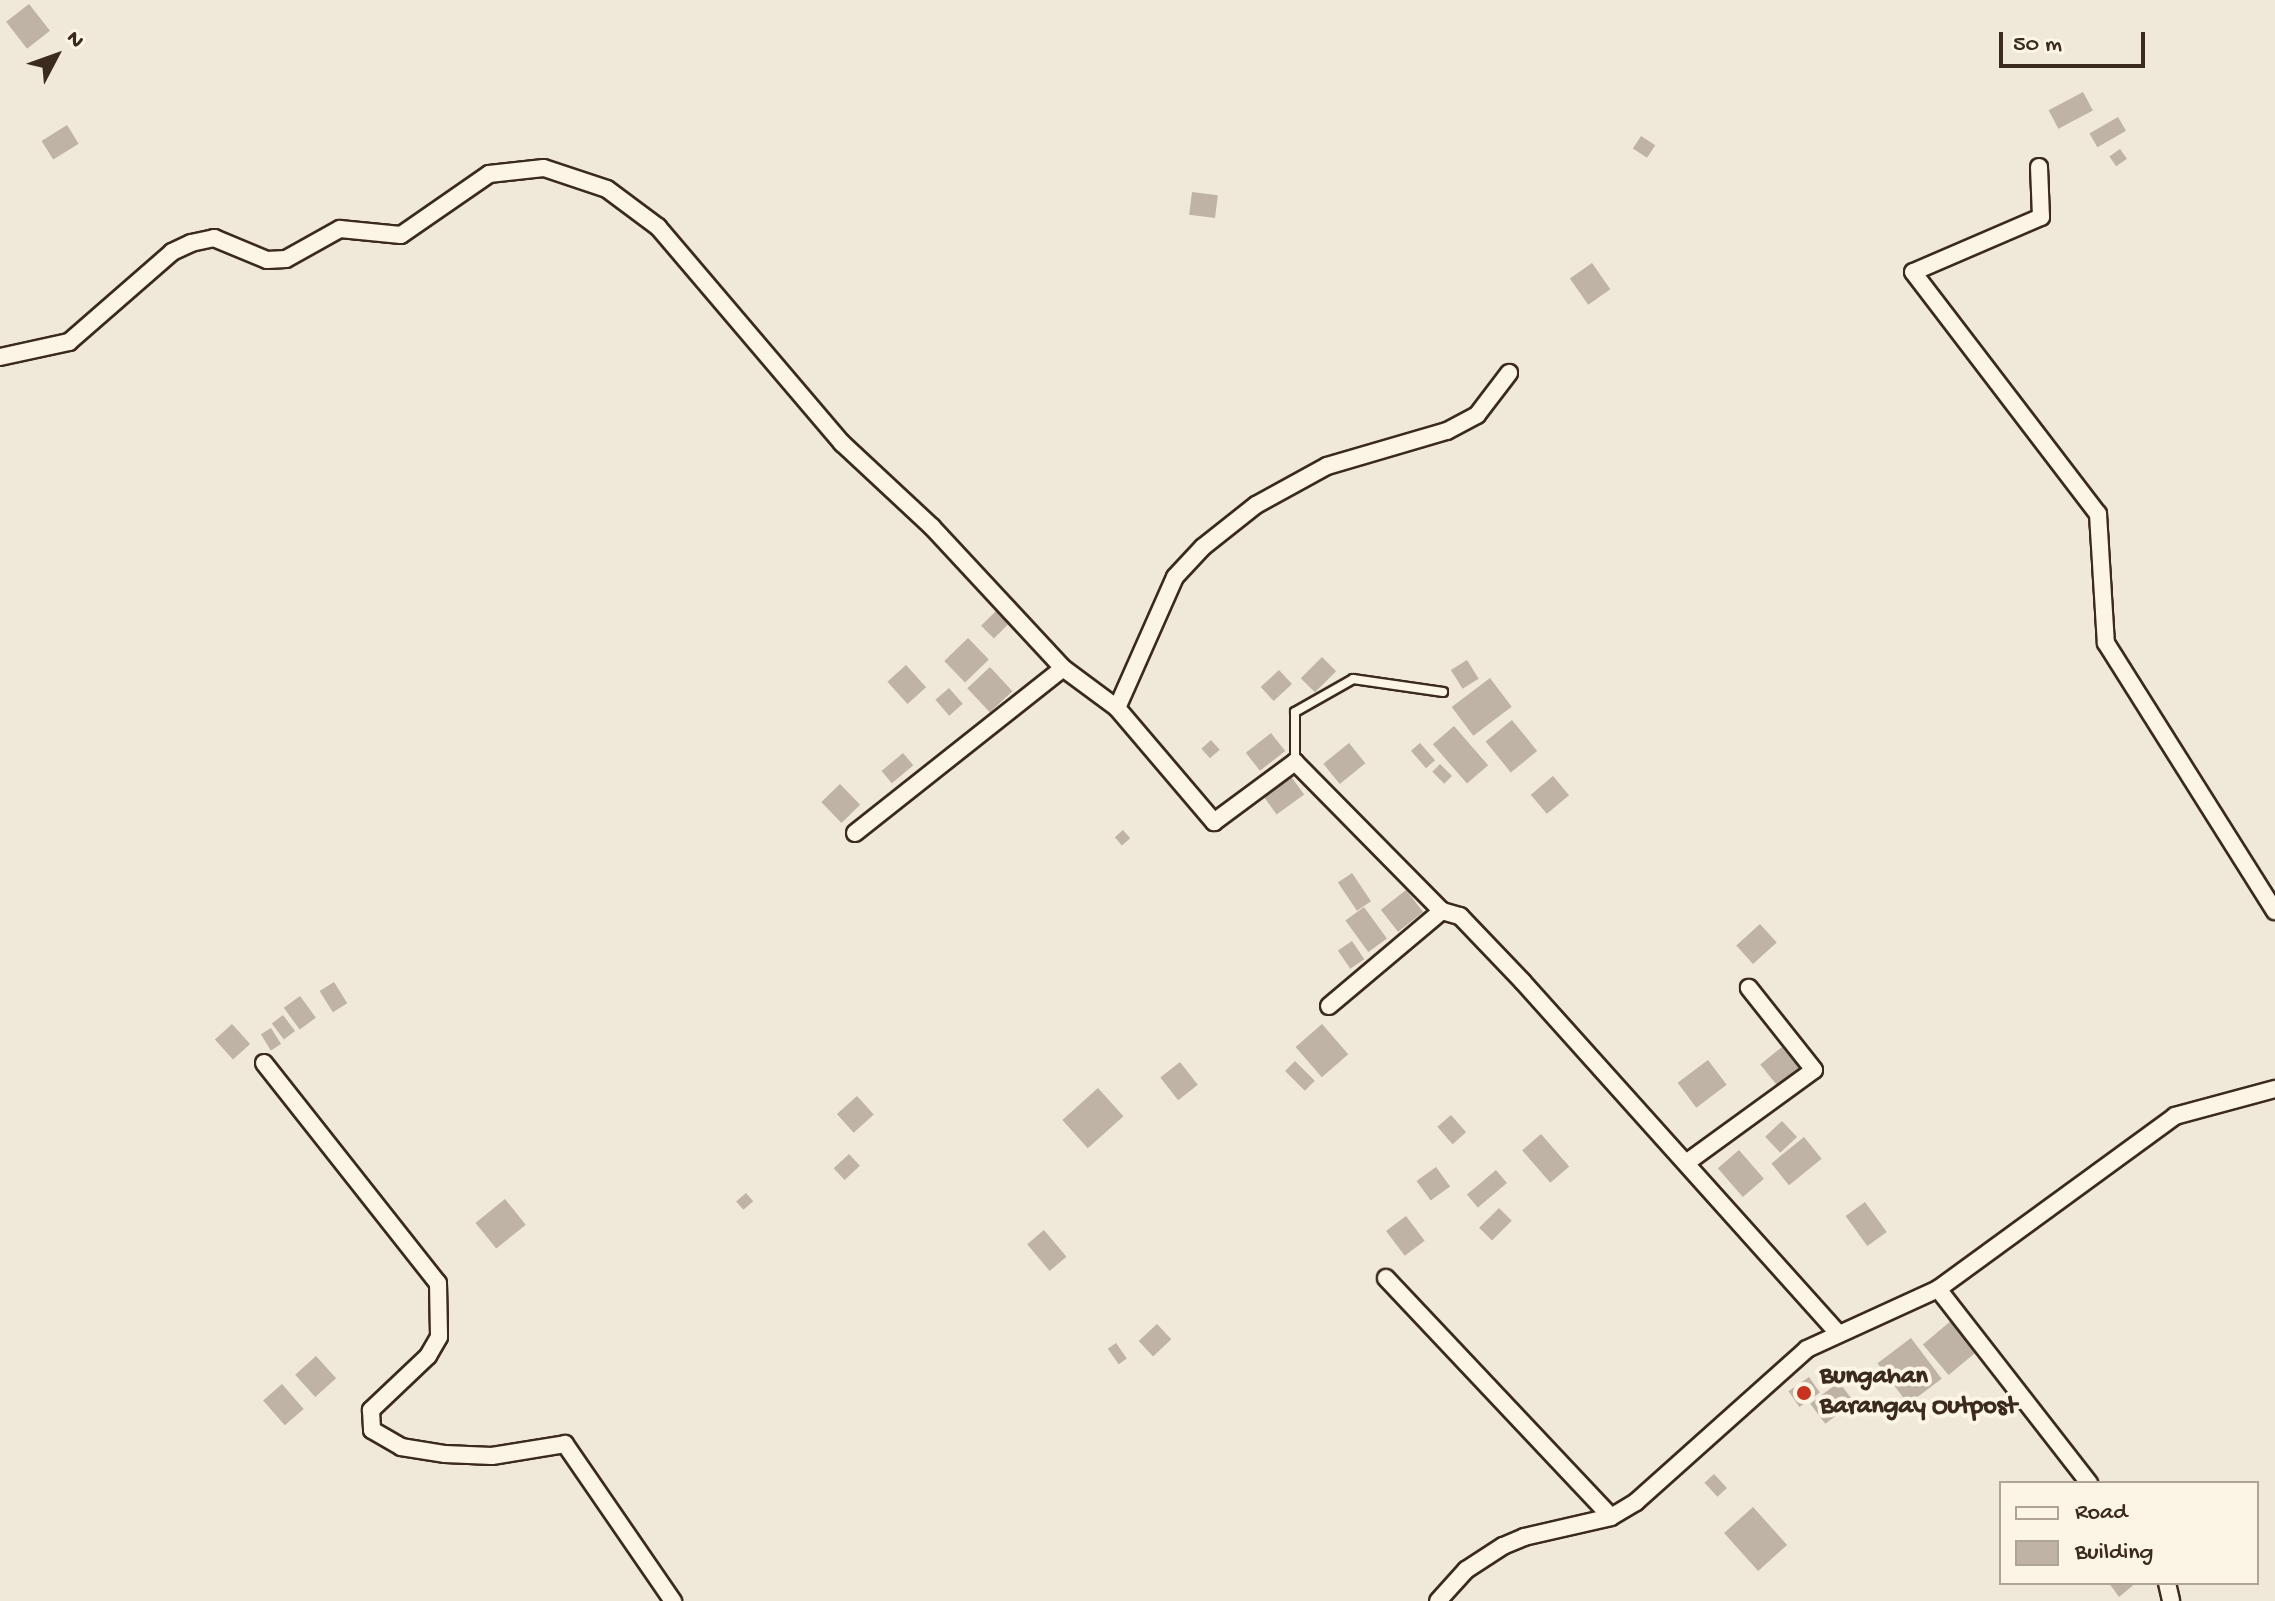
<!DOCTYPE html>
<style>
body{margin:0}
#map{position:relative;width:2275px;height:1601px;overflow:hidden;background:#f0e9d9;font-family:"Gochi Hand",sans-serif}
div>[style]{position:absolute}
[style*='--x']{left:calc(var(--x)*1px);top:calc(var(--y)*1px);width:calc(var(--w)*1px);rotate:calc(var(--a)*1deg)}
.building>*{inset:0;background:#beb3a4;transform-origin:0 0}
.roads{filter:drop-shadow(2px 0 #3b2a1e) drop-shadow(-2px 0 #3b2a1e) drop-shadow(0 2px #3b2a1e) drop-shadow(0 -2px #3b2a1e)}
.lane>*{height:8px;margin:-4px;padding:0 4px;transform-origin:4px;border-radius:4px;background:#fcf5e5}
.street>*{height:16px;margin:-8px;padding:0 8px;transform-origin:8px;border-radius:8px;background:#fcf5e5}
.dots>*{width:22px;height:22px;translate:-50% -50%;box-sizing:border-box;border:4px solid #fcf5e5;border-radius:50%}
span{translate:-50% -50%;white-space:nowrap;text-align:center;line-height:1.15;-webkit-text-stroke:8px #fcf5e5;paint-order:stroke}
.poi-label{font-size:26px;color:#3b2a1e;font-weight:700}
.left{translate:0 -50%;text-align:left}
.legend{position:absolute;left:1999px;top:1481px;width:260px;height:104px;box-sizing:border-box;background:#fcf5e5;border:2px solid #afa495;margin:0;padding:10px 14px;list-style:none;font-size:24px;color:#3b2a1e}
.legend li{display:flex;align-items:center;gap:16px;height:40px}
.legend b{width:40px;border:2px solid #afa495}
.north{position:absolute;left:16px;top:16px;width:80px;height:80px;-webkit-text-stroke:6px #fcf5e5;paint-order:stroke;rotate:49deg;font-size:22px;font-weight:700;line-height:32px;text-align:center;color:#3b2a1e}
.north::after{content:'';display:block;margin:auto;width:28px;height:36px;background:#3b2a1e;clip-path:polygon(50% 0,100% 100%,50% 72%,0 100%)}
.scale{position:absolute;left:1999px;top:32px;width:146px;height:36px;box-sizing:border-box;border:4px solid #3b2a1e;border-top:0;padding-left:10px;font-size:24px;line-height:28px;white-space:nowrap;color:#3b2a1e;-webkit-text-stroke:6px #fcf5e5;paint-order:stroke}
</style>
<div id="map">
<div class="building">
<div style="left:29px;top:4px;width:34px;height:29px;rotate:52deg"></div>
<div style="left:2083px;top:92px;width:21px;height:39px;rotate:62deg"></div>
<div style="left:2118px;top:117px;width:16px;height:33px;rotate:60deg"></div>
<div style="left:67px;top:125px;width:22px;height:30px;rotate:58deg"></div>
<div style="left:1641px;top:136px;width:17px;height:15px;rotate:33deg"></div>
<div style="left:2120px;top:149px;width:12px;height:13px;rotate:55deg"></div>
<div style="left:1192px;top:192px;width:26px;height:23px;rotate:7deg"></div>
<div style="left:1592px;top:263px;width:32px;height:27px;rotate:55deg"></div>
<div style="left:996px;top:611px;width:18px;height:21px;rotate:45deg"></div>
<div style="left:968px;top:638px;width:30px;height:33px;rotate:46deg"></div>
<div style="left:1322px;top:657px;width:20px;height:30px;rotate:45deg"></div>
<div style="left:1467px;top:660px;width:22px;height:19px;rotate:58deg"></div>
<div style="left:906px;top:665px;width:30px;height:25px;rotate:48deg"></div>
<div style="left:990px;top:667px;width:33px;height:31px;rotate:47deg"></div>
<div style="left:1279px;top:670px;width:19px;height:25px;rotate:47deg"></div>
<div style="left:1490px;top:678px;width:36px;height:48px;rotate:53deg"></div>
<div style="left:949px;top:688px;width:21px;height:18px;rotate:49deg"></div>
<div style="left:1512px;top:720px;width:40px;height:34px;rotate:51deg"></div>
<div style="left:1454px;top:726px;width:52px;height:28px;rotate:49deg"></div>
<div style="left:1271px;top:733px;width:23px;height:32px;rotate:52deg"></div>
<div style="left:1211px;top:740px;width:13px;height:13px;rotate:48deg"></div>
<div style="left:1349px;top:743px;width:26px;height:33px;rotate:51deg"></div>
<div style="left:1420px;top:743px;width:23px;height:12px;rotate:49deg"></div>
<div style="left:903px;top:753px;width:16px;height:28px;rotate:50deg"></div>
<div style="left:1440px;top:764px;width:17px;height:11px;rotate:45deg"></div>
<div style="left:1290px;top:775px;width:24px;height:34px;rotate:54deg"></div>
<div style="left:1553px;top:776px;width:25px;height:29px;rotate:50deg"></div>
<div style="left:840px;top:784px;width:29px;height:26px;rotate:46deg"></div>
<div style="left:1123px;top:830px;width:11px;height:11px;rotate:49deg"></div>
<div style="left:1352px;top:873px;width:34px;height:17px;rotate:56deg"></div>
<div style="left:1406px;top:890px;width:28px;height:32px;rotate:52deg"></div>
<div style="left:1364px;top:907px;width:39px;height:23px;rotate:54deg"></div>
<div style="left:1760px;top:924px;width:25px;height:32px;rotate:48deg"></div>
<div style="left:1352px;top:941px;width:22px;height:17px;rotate:56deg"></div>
<div style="left:334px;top:982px;width:25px;height:17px;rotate:58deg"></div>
<div style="left:300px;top:996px;width:27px;height:20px;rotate:54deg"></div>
<div style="left:283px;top:1015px;width:20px;height:14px;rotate:53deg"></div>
<div style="left:232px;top:1024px;width:27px;height:23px;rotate:48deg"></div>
<div style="left:1322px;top:1024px;width:40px;height:35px;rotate:49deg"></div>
<div style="left:271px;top:1028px;width:19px;height:12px;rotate:58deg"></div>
<div style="left:1782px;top:1047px;width:32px;height:28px;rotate:51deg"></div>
<div style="left:1708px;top:1060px;width:31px;height:38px;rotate:53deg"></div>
<div style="left:1295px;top:1061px;width:28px;height:14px;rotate:45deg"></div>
<div style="left:1180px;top:1062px;width:29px;height:25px;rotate:52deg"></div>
<div style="left:1098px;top:1088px;width:38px;height:48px;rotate:48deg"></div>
<div style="left:857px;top:1096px;width:25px;height:27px;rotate:48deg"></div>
<div style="left:1451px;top:1115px;width:23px;height:18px;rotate:49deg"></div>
<div style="left:1782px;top:1121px;width:22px;height:23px;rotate:47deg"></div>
<div style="left:1541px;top:1134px;width:43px;height:25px;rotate:49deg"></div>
<div style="left:1804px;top:1137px;width:28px;height:42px;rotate:51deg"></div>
<div style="left:1739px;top:1150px;width:38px;height:28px;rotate:49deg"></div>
<div style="left:849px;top:1154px;width:16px;height:21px;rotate:47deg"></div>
<div style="left:1436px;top:1167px;width:24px;height:24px;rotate:54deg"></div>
<div style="left:1496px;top:1170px;width:17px;height:38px;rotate:50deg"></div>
<div style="left:746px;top:1193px;width:11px;height:13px;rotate:49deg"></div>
<div style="left:505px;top:1199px;width:33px;height:38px;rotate:51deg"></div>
<div style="left:1865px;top:1202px;width:37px;height:24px;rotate:54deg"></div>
<div style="left:1499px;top:1208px;width:18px;height:28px;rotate:45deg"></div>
<div style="left:1406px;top:1216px;width:31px;height:25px;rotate:53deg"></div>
<div style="left:1044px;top:1230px;width:35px;height:22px;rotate:50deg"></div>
<div style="left:1952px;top:1320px;width:40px;height:38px;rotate:50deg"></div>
<div style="left:1157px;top:1324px;width:21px;height:25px;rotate:47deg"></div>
<div style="left:1911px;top:1338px;width:51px;height:42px;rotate:53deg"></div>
<div style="left:1116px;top:1343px;width:19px;height:10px;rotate:55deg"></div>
<div style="left:316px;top:1356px;width:30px;height:28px;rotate:48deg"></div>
<div style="left:1809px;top:1377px;width:19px;height:25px;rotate:55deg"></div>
<div style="left:1839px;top:1382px;width:25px;height:36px;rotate:53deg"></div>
<div style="left:282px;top:1384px;width:33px;height:25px;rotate:49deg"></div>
<div style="left:1714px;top:1474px;width:19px;height:13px;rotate:47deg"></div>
<div style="left:1753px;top:1507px;width:51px;height:39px;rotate:48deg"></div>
<div style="clip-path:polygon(2109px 1583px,2136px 1583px,2119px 1597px)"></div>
</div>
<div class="roads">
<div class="lane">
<div style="--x:1295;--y:761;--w:49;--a:-90"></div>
<div style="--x:1295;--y:712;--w:67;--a:-29.6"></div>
<div style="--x:1353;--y:679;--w:91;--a:8.2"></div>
</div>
<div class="street">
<div style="--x:2039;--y:167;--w:50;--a:87.7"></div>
<div style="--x:2041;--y:217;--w:139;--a:156.7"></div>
<div style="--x:1913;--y:272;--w:305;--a:52.6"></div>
<div style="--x:2098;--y:514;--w:129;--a:86.5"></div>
<div style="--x:2106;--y:643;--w:317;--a:57.8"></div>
<div style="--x:0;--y:357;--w:71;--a:-12.3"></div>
<div style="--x:69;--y:342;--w:137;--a:-41.1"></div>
<div style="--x:172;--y:252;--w:21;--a:-25"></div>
<div style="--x:191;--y:243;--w:24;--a:-12"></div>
<div style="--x:214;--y:238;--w:57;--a:22.5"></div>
<div style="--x:267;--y:260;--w:19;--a:-3"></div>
<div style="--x:286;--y:259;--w:62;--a:-29.1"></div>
<div style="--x:340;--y:229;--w:61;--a:5.6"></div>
<div style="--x:401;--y:235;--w:107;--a:-34.7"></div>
<div style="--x:489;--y:174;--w:55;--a:-6.2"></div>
<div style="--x:544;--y:168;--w:66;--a:18.4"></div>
<div style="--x:607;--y:189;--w:64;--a:36.7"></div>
<div style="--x:658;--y:227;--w:284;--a:49.6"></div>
<div style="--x:842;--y:443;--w:123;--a:43"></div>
<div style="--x:932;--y:527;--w:192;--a:47.1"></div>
<div style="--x:1063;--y:668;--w:67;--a:36.5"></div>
<div style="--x:1117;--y:708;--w:150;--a:49.6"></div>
<div style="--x:1214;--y:822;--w:101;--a:-36.5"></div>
<div style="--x:1295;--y:762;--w:209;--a:45.4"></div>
<div style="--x:1442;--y:911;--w:19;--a:16"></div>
<div style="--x:1460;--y:916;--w:91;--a:46.3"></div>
<div style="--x:1523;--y:982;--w:472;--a:48.1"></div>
<div style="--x:1117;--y:708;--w:143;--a:-66.1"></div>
<div style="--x:1175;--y:577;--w:41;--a:-47"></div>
<div style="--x:1203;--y:547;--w:68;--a:-38.4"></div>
<div style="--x:1256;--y:505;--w:81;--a:-28.8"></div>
<div style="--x:1327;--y:466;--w:125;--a:-16.3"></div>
<div style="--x:1447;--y:431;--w:34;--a:-28"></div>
<div style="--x:1477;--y:415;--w:53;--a:-52.7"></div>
<div style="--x:855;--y:833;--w:265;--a:-38.4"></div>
<div style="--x:1329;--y:1006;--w:148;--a:-40.1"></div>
<div style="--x:264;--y:1063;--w:280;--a:51.7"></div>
<div style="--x:438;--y:1283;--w:54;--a:88.9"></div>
<div style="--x:439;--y:1337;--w:22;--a:120"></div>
<div style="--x:428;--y:1356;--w:79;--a:136.5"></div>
<div style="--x:371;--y:1410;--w:20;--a:87"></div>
<div style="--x:372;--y:1430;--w:34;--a:30"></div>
<div style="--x:401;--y:1447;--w:45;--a:9"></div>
<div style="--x:445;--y:1454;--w:47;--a:2.4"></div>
<div style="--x:492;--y:1456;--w:74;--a:-9.3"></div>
<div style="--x:565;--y:1444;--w:191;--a:55.5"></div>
<div style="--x:1686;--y:1163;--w:158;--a:-36"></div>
<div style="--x:1814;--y:1070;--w:105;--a:-128.4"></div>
<div style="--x:1386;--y:1278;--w:328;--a:46.7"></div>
<div style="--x:1938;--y:1289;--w:246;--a:52.1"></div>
<div style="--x:2167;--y:1583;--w:18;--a:77"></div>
<div style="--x:1438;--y:1601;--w:42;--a:-47.9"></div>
<div style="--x:1466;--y:1570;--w:44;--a:-33"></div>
<div style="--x:1503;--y:1546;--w:23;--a:-23"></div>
<div style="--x:1524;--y:1537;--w:89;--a:-12.9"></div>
<div style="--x:1611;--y:1517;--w:29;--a:-31"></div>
<div style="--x:1636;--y:1502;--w:229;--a:-41.8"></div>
<div style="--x:1807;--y:1349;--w:144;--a:-24.6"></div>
<div style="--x:1938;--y:1289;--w:293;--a:-36.1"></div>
<div style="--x:2175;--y:1116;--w:104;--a:-15.1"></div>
</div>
</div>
<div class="dots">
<div style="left:1804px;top:1393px;background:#c8321e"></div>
</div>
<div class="poi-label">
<span class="left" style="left:1820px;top:1393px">Bungahan<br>Barangay Outpost</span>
</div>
<ul class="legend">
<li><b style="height:10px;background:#fcf5e5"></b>Road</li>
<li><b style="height:22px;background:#beb3a4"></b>Building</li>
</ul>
<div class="north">N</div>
<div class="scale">50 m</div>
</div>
